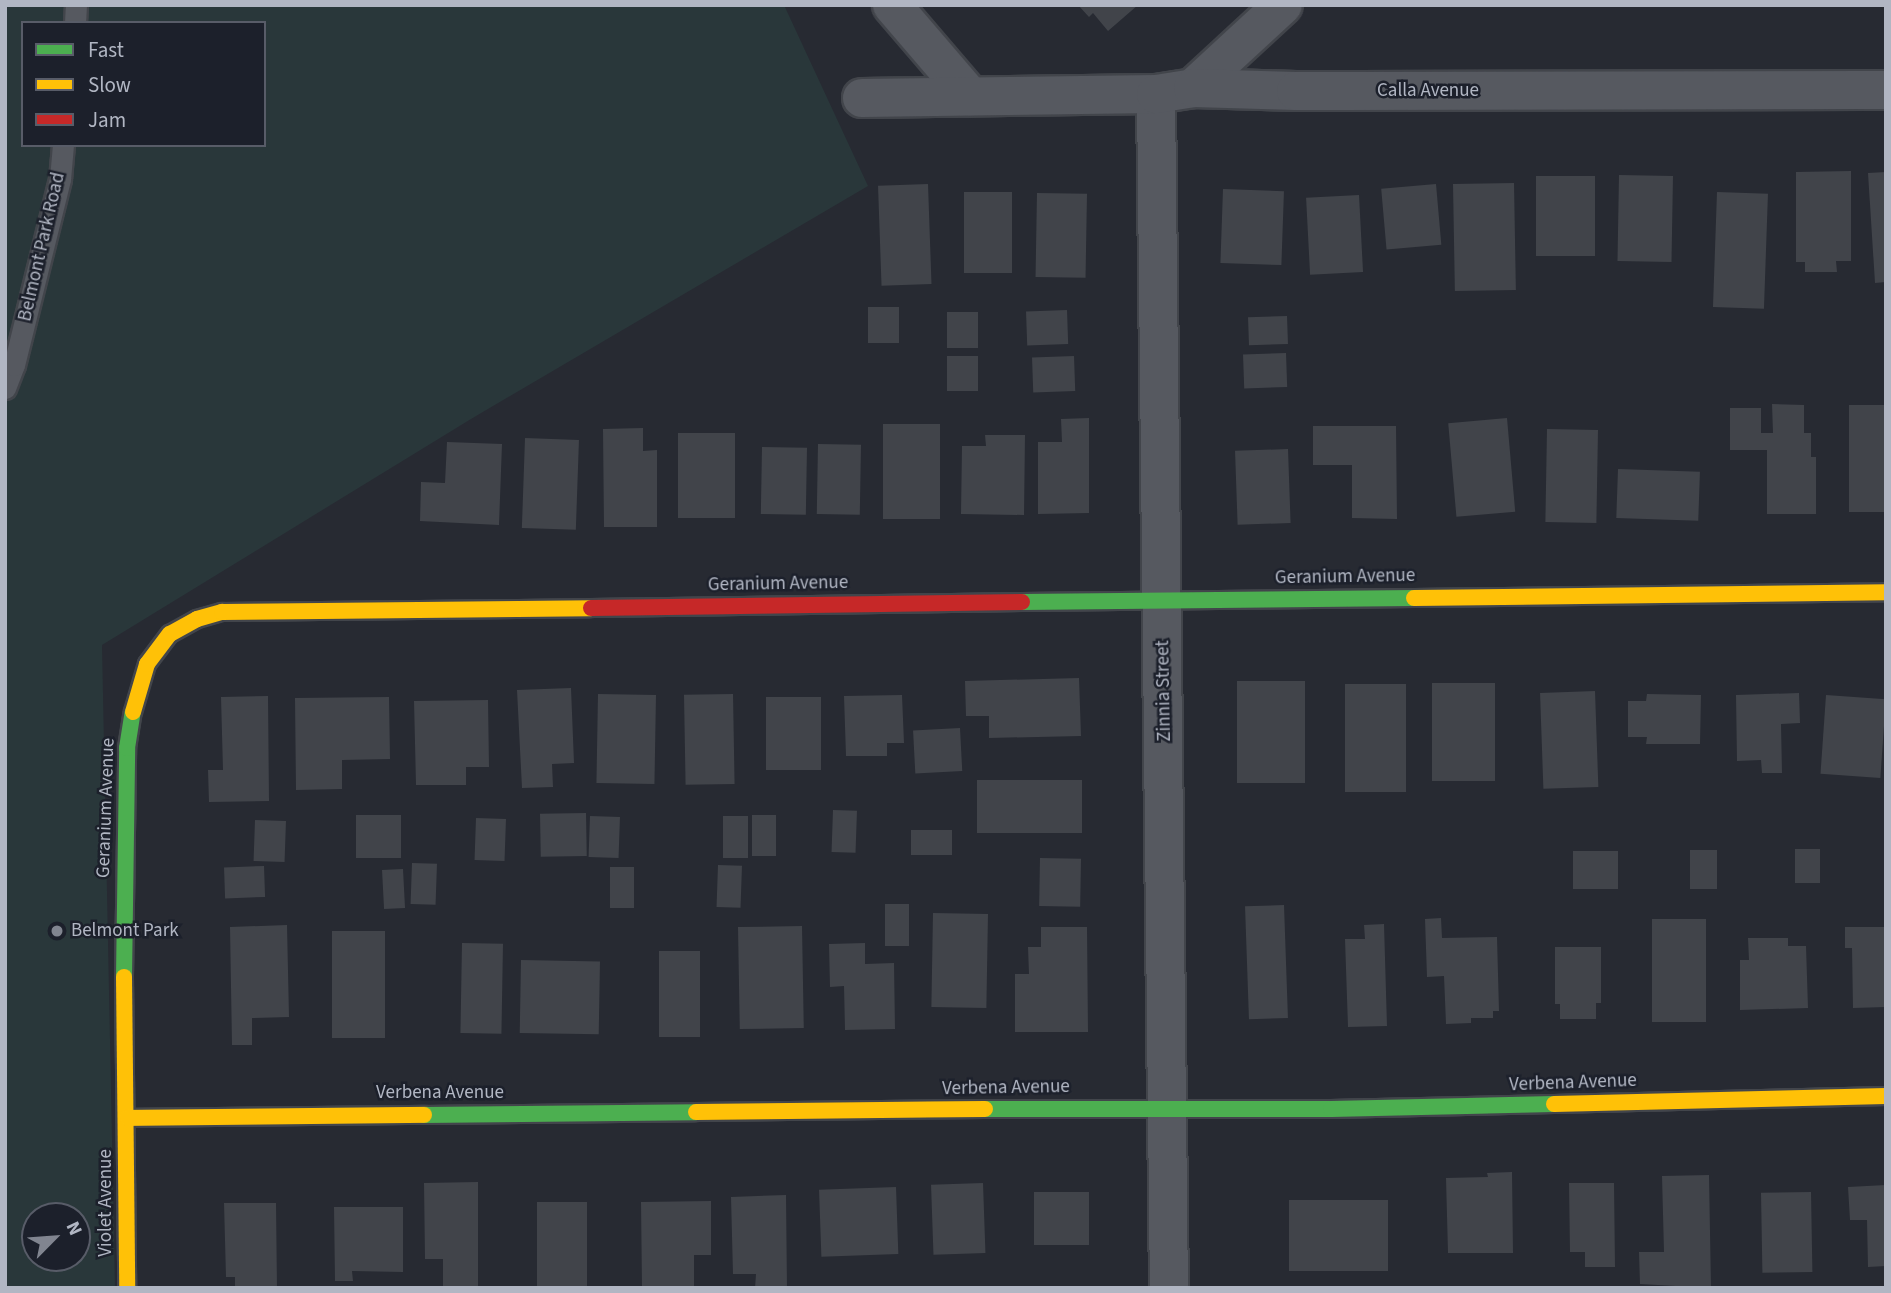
<!DOCTYPE html>
<style>
body{margin:0}
#map{position:relative;width:1891px;height:1293px;overflow:hidden;background:#272a32;font-family:"Source Sans 3",sans-serif}
div>[style]{position:absolute}
[style*='--x']{left:calc(var(--x)*1px);top:calc(var(--y)*1px);width:calc(var(--w)*1px);rotate:calc(var(--a)*1deg)}
.green>*{inset:0;background:#29373a}
.building>*{inset:0;background:#41444a;transform-origin:0 0}
.roads{filter:drop-shadow(2px 0 #42454b) drop-shadow(-2px 0 #42454b) drop-shadow(0 2px #42454b) drop-shadow(0 -2px #42454b)}
.lane>*{height:21px;margin:-10.5px;padding:0 10.5px;transform-origin:10.5px;border-radius:10.5px;background:#565960}
.street>*{height:38px;margin:-19px;padding:0 19px;transform-origin:19px;border-radius:19px;background:#565960}
.fast>*{height:16px;margin:-8px;padding:0 8px;transform-origin:8px;border-radius:8px;background:#4caf50}
.slow>*{height:16px;margin:-8px;padding:0 8px;transform-origin:8px;border-radius:8px;background:#ffc107}
.jam>*{height:16px;margin:-8px;padding:0 8px;transform-origin:8px;border-radius:8px;background:#c62828}
.dots>*{width:19px;height:19px;translate:-50% -50%;box-sizing:border-box;border:4px solid #1c202b;border-radius:50%}
span{translate:-50% -50%;white-space:nowrap;text-align:center;line-height:1.15;-webkit-text-stroke:5px #1c202b;paint-order:stroke}
.street-label{font-size:19px;color:#b1b6c3}
.poi-label{font-size:19px;color:#b1b6c3}
.left{translate:0 -50%;text-align:left}
.frame{position:absolute;inset:0;border:7px solid #b1b6c3;pointer-events:none}
.legend{position:absolute;left:21px;top:21px;width:245px;height:126px;box-sizing:border-box;background:#1c202b;border:2px solid #585c68;margin:0;padding:9px 12px;list-style:none;font-size:21px;color:#b1b6c3}
.legend li{display:flex;align-items:center;gap:14px;height:35px}
.legend b{width:35px;border:2px solid #585c68}
.north{position:absolute;left:21px;top:1202px;width:70px;height:70px;box-sizing:border-box;background:#1c202b;border:2px solid #585c68;border-radius:50%;rotate:65deg;font-size:19px;font-weight:700;line-height:28px;text-align:center;color:#b1b6c3}
.north::after{content:'';display:block;margin:auto;width:24px;height:32px;background:#818590;clip-path:polygon(50% 0,100% 100%,50% 72%,0 100%)}
</style>
<div id="map">
<div class="green">
<div style="clip-path:polygon(evenodd,5px 5px,784px 5px,868px 186px,471px 419px,102px 645px,115px 1288px,5px 1288px,5px 5px,23px 23px,264px 23px,264px 145px,23px 145px,23px 23px,5px 5px,35px 1216px,77px 1216px,77px 1258px,35px 1258px,35px 1216px)"></div>
</div>
<div class="building">
<div style="clip-path:polygon(1078px 5px,1138px 5px,1108px 31px,1093px 13px,1089px 17px)"></div>
<div style="clip-path:polygon(1851px 171px,1851px 261px,1836px 261px,1837px 272px,1805px 272px,1805px 262px,1796px 262px,1796px 172px)"></div>
<div style="clip-path:polygon(1886px 172px,1886px 282px,1875px 283px,1868px 173px)"></div>
<div style="left:1619px;top:175px;width:54px;height:86px;rotate:1deg"></div>
<div style="left:1536px;top:176px;width:59px;height:80px"></div>
<div style="left:1514px;top:183px;width:107px;height:61px;rotate:89deg"></div>
<div style="left:928px;top:184px;width:100px;height:50px;rotate:88deg"></div>
<div style="left:1436px;top:184px;width:61px;height:55px;rotate:85deg"></div>
<div style="left:1223px;top:189px;width:61px;height:74px;rotate:2deg"></div>
<div style="left:964px;top:192px;width:48px;height:81px"></div>
<div style="left:1717px;top:192px;width:51px;height:115px;rotate:2deg"></div>
<div style="left:1037px;top:193px;width:50px;height:84px;rotate:1deg"></div>
<div style="left:1359px;top:195px;width:77px;height:53px;rotate:87deg"></div>
<div style="left:868px;top:307px;width:31px;height:36px"></div>
<div style="left:1067px;top:310px;width:34px;height:41px;rotate:88deg"></div>
<div style="left:978px;top:312px;width:36px;height:31px;rotate:90deg"></div>
<div style="left:1287px;top:316px;width:28px;height:39px;rotate:88deg"></div>
<div style="left:1286px;top:353px;width:34px;height:43px;rotate:88deg"></div>
<div style="left:947px;top:356px;width:31px;height:35px"></div>
<div style="left:1074px;top:356px;width:35px;height:42px;rotate:88deg"></div>
<div style="clip-path:polygon(1772px 404px,1804px 405px,1804px 433px,1811px 433px,1811px 457px,1816px 457px,1816px 514px,1767px 514px,1767px 450px,1730px 450px,1730px 408px,1761px 408px,1761px 433px,1773px 433px)"></div>
<div style="left:1849px;top:405px;width:37px;height:107px"></div>
<div style="clip-path:polygon(1089px 418px,1089px 513px,1038px 514px,1038px 442px,1062px 442px,1061px 419px)"></div>
<div style="left:1507px;top:418px;width:94px;height:59px;rotate:85deg"></div>
<div style="left:883px;top:424px;width:57px;height:95px"></div>
<div style="clip-path:polygon(1313px 426px,1396px 426px,1397px 519px,1352px 518px,1352px 465px,1313px 465px)"></div>
<div style="clip-path:polygon(643px 428px,643px 451px,657px 450px,657px 527px,604px 527px,603px 429px)"></div>
<div style="left:1547px;top:429px;width:51px;height:93px;rotate:1deg"></div>
<div style="left:678px;top:433px;width:57px;height:85px"></div>
<div style="clip-path:polygon(985px 435px,1025px 435px,1024px 515px,961px 514px,962px 446px,986px 446px)"></div>
<div style="left:525px;top:438px;width:54px;height:90px;rotate:2deg"></div>
<div style="clip-path:polygon(447px 442px,502px 444px,499px 525px,420px 521px,421px 482px,445px 483px)"></div>
<div style="left:818px;top:444px;width:43px;height:70px;rotate:1deg"></div>
<div style="left:762px;top:447px;width:45px;height:67px;rotate:1deg"></div>
<div style="left:1288px;top:449px;width:74px;height:53px;rotate:88deg"></div>
<div style="left:1618px;top:469px;width:82px;height:49px;rotate:2deg"></div>
<div style="clip-path:polygon(1079px 678px,1081px 736px,989px 738px,989px 716px,966px 716px,965px 681px)"></div>
<div style="left:1237px;top:681px;width:68px;height:102px"></div>
<div style="left:1432px;top:683px;width:63px;height:98px"></div>
<div style="left:1345px;top:684px;width:61px;height:108px"></div>
<div style="clip-path:polygon(571px 688px,574px 763px,552px 764px,553px 787px,522px 788px,517px 690px)"></div>
<div style="left:1595px;top:691px;width:96px;height:55px;rotate:88deg"></div>
<div style="clip-path:polygon(1799px 693px,1800px 723px,1781px 724px,1782px 773px,1762px 773px,1761px 760px,1737px 761px,1736px 695px)"></div>
<div style="left:598px;top:694px;width:58px;height:89px;rotate:1deg"></div>
<div style="left:733px;top:694px;width:90px;height:49px;rotate:89deg"></div>
<div style="clip-path:polygon(1647px 694px,1701px 695px,1700px 744px,1646px 744px,1647px 737px,1628px 737px,1628px 701px,1646px 701px)"></div>
<div style="clip-path:polygon(902px 695px,904px 743px,887px 743px,887px 756px,846px 756px,844px 696px)"></div>
<div style="left:1826px;top:695px;width:60px;height:79px;rotate:4deg"></div>
<div style="clip-path:polygon(268px 696px,269px 801px,209px 802px,208px 770px,223px 770px,221px 697px)"></div>
<div style="clip-path:polygon(389px 697px,390px 759px,342px 760px,342px 789px,296px 790px,295px 698px)"></div>
<div style="left:766px;top:697px;width:55px;height:73px"></div>
<div style="clip-path:polygon(488px 700px,489px 767px,466px 767px,466px 785px,416px 785px,414px 701px)"></div>
<div style="left:960px;top:728px;width:43px;height:47px;rotate:87deg"></div>
<div style="left:977px;top:780px;width:105px;height:53px"></div>
<div style="left:833px;top:810px;width:24px;height:42px;rotate:2deg"></div>
<div style="left:586px;top:813px;width:43px;height:46px;rotate:89deg"></div>
<div style="left:356px;top:815px;width:45px;height:43px"></div>
<div style="left:752px;top:815px;width:24px;height:41px"></div>
<div style="left:590px;top:816px;width:30px;height:41px;rotate:2deg"></div>
<div style="left:723px;top:816px;width:25px;height:42px"></div>
<div style="left:476px;top:818px;width:30px;height:42px;rotate:2deg"></div>
<div style="left:255px;top:820px;width:31px;height:41px;rotate:2deg"></div>
<div style="left:911px;top:830px;width:41px;height:25px"></div>
<div style="left:1795px;top:849px;width:25px;height:34px"></div>
<div style="left:1690px;top:850px;width:27px;height:39px"></div>
<div style="left:1618px;top:851px;width:38px;height:45px;rotate:90deg"></div>
<div style="left:1040px;top:858px;width:41px;height:48px;rotate:1deg"></div>
<div style="left:412px;top:863px;width:25px;height:41px;rotate:2deg"></div>
<div style="left:718px;top:865px;width:24px;height:42px;rotate:2deg"></div>
<div style="left:264px;top:866px;width:31px;height:40px;rotate:88deg"></div>
<div style="left:610px;top:867px;width:24px;height:41px"></div>
<div style="left:403px;top:869px;width:39px;height:21px;rotate:87deg"></div>
<div style="left:885px;top:904px;width:24px;height:42px"></div>
<div style="left:1284px;top:905px;width:113px;height:39px;rotate:88deg"></div>
<div style="left:933px;top:913px;width:55px;height:94px;rotate:1deg"></div>
<div style="clip-path:polygon(1441px 918px,1442px 938px,1497px 937px,1499px 1011px,1493px 1011px,1493px 1018px,1471px 1018px,1471px 1023px,1446px 1024px,1444px 976px,1427px 977px,1425px 919px)"></div>
<div style="left:1652px;top:919px;width:54px;height:103px"></div>
<div style="clip-path:polygon(1384px 924px,1387px 1026px,1348px 1027px,1345px 939px,1365px 939px,1364px 925px)"></div>
<div style="clip-path:polygon(287px 925px,289px 1017px,252px 1018px,252px 1045px,232px 1045px,230px 927px)"></div>
<div style="left:802px;top:926px;width:102px;height:64px;rotate:89deg"></div>
<div style="clip-path:polygon(1041px 927px,1087px 927px,1088px 1032px,1015px 1032px,1015px 974px,1029px 974px,1028px 947px,1041px 947px)"></div>
<div style="clip-path:polygon(1845px 927px,1886px 927px,1886px 1007px,1853px 1008px,1852px 948px,1845px 948px)"></div>
<div style="left:332px;top:931px;width:53px;height:107px"></div>
<div style="clip-path:polygon(1748px 938px,1788px 938px,1788px 946px,1806px 946px,1808px 1008px,1740px 1010px,1740px 960px,1749px 960px)"></div>
<div style="left:462px;top:943px;width:41px;height:90px;rotate:1deg"></div>
<div style="clip-path:polygon(865px 943px,865px 964px,894px 963px,895px 1029px,845px 1030px,844px 986px,830px 987px,829px 944px)"></div>
<div style="clip-path:polygon(1555px 947px,1601px 947px,1601px 1003px,1596px 1003px,1596px 1019px,1560px 1019px,1560px 1004px,1555px 1004px)"></div>
<div style="left:659px;top:951px;width:41px;height:86px"></div>
<div style="left:521px;top:960px;width:79px;height:73px;rotate:1deg"></div>
<div style="clip-path:polygon(1512px 1172px,1513px 1253px,1448px 1253px,1446px 1178px,1488px 1177px,1487px 1173px)"></div>
<div style="clip-path:polygon(1709px 1175px,1711px 1288px,1640px 1284px,1639px 1252px,1664px 1252px,1662px 1176px)"></div>
<div style="clip-path:polygon(478px 1182px,478px 1286px,443px 1287px,443px 1259px,425px 1259px,424px 1183px)"></div>
<div style="left:983px;top:1183px;width:70px;height:52px;rotate:88deg"></div>
<div style="clip-path:polygon(1569px 1183px,1614px 1183px,1615px 1267px,1585px 1267px,1585px 1252px,1570px 1252px)"></div>
<div style="clip-path:polygon(1886px 1185px,1886px 1266px,1868px 1267px,1867px 1220px,1850px 1220px,1848px 1187px)"></div>
<div style="left:896px;top:1187px;width:67px;height:77px;rotate:88deg"></div>
<div style="left:1034px;top:1192px;width:55px;height:53px"></div>
<div style="left:1811px;top:1192px;width:80px;height:50px;rotate:89deg"></div>
<div style="clip-path:polygon(786px 1195px,787px 1288px,755px 1288px,756px 1274px,733px 1274px,731px 1197px)"></div>
<div style="left:1388px;top:1200px;width:71px;height:99px;rotate:90deg"></div>
<div style="clip-path:polygon(711px 1201px,711px 1255px,694px 1255px,694px 1288px,642px 1288px,641px 1202px)"></div>
<div style="left:537px;top:1202px;width:50px;height:86px"></div>
<div style="clip-path:polygon(224px 1203px,276px 1203px,277px 1288px,235px 1288px,235px 1277px,226px 1277px)"></div>
<div style="clip-path:polygon(334px 1207px,403px 1207px,403px 1272px,352px 1271px,353px 1281px,335px 1281px)"></div>
</div>
<div class="roads">
<div class="lane">
<div style="--x:75;--y:23;--w:18;--a:-87"></div>
<div style="--x:5;--y:388;--w:25;--a:-69"></div>
<div style="--x:14;--y:365;--w:192;--a:-76.1"></div>
<div style="--x:60;--y:179;--w:34;--a:-85"></div>
</div>
<div class="street">
<div style="--x:892;--y:5;--w:120;--a:49.4"></div>
<div style="--x:1193;--y:88;--w:122;--a:-42.7"></div>
<div style="--x:1156;--y:94;--w:1194;--a:89.38"></div>
<div style="--x:862;--y:98;--w:294;--a:-0.8"></div>
<div style="--x:1156;--y:94;--w:37;--a:-9"></div>
<div style="--x:1193;--y:88;--w:103;--a:1.7"></div>
<div style="--x:1296;--y:91;--w:590;--a:-0.1"></div>
</div>
<div class="fast">
<div style="--x:1022;--y:602;--w:392;--a:-0.6"></div>
<div style="--x:124;--y:977;--w:229;--a:-89.2"></div>
<div style="--x:127;--y:748;--w:36;--a:-81"></div>
<div style="--x:985;--y:1109;--w:346;--a:0"></div>
<div style="--x:1331;--y:1109;--w:223;--a:-1.3"></div>
<div style="--x:424;--y:1115;--w:272;--a:-0.6"></div>
</div>
<div class="slow">
<div style="--x:1414;--y:598;--w:472;--a:-0.7"></div>
<div style="--x:133;--y:712;--w:50;--a:-73.7"></div>
<div style="--x:147;--y:664;--w:38;--a:-53"></div>
<div style="--x:170;--y:634;--w:31;--a:-29"></div>
<div style="--x:197;--y:619;--w:26;--a:-16"></div>
<div style="--x:222;--y:612;--w:369;--a:-0.6"></div>
<div style="--x:124;--y:977;--w:311;--a:89.4"></div>
<div style="--x:1554;--y:1104;--w:332;--a:-1.4"></div>
<div style="--x:696;--y:1112;--w:289;--a:-0.6"></div>
<div style="--x:128;--y:1118;--w:296;--a:-0.6"></div>
</div>
<div class="jam">
<div style="--x:591;--y:608;--w:431;--a:-0.8"></div>
</div>
</div>
<div class="dots">
<div style="left:57px;top:931px;background:#818590"></div>
</div>
<div class="street-label">
<span style="left:1428px;top:91px">Calla Avenue</span>
<span style="left:42px;top:247px;rotate:-77deg">Belmont Park Road</span>
<span style="left:1345px;top:577px;rotate:-1deg">Geranium Avenue</span>
<span style="left:778px;top:584px;rotate:-1deg">Geranium Avenue</span>
<span style="left:1164px;top:691px;rotate:-91deg">Zinnia Street</span>
<span style="left:106px;top:808px;rotate:-88deg">Geranium Avenue</span>
<span style="left:1573px;top:1083px;rotate:-2deg">Verbena Avenue</span>
<span style="left:1006px;top:1088px;rotate:-1deg">Verbena Avenue</span>
<span style="left:440px;top:1093px">Verbena Avenue</span>
<span style="left:106px;top:1203px;rotate:-90deg">Violet Avenue</span>
</div>
<div class="poi-label">
<span class="left" style="left:71px;top:931px">Belmont Park</span>
</div>
<div class="frame"></div>
<ul class="legend">
<li><b style="height:9px;background:#4caf50"></b>Fast</li>
<li><b style="height:9px;background:#ffc107"></b>Slow</li>
<li><b style="height:9px;background:#c62828"></b>Jam</li>
</ul>
<div class="north">N</div>
</div>
